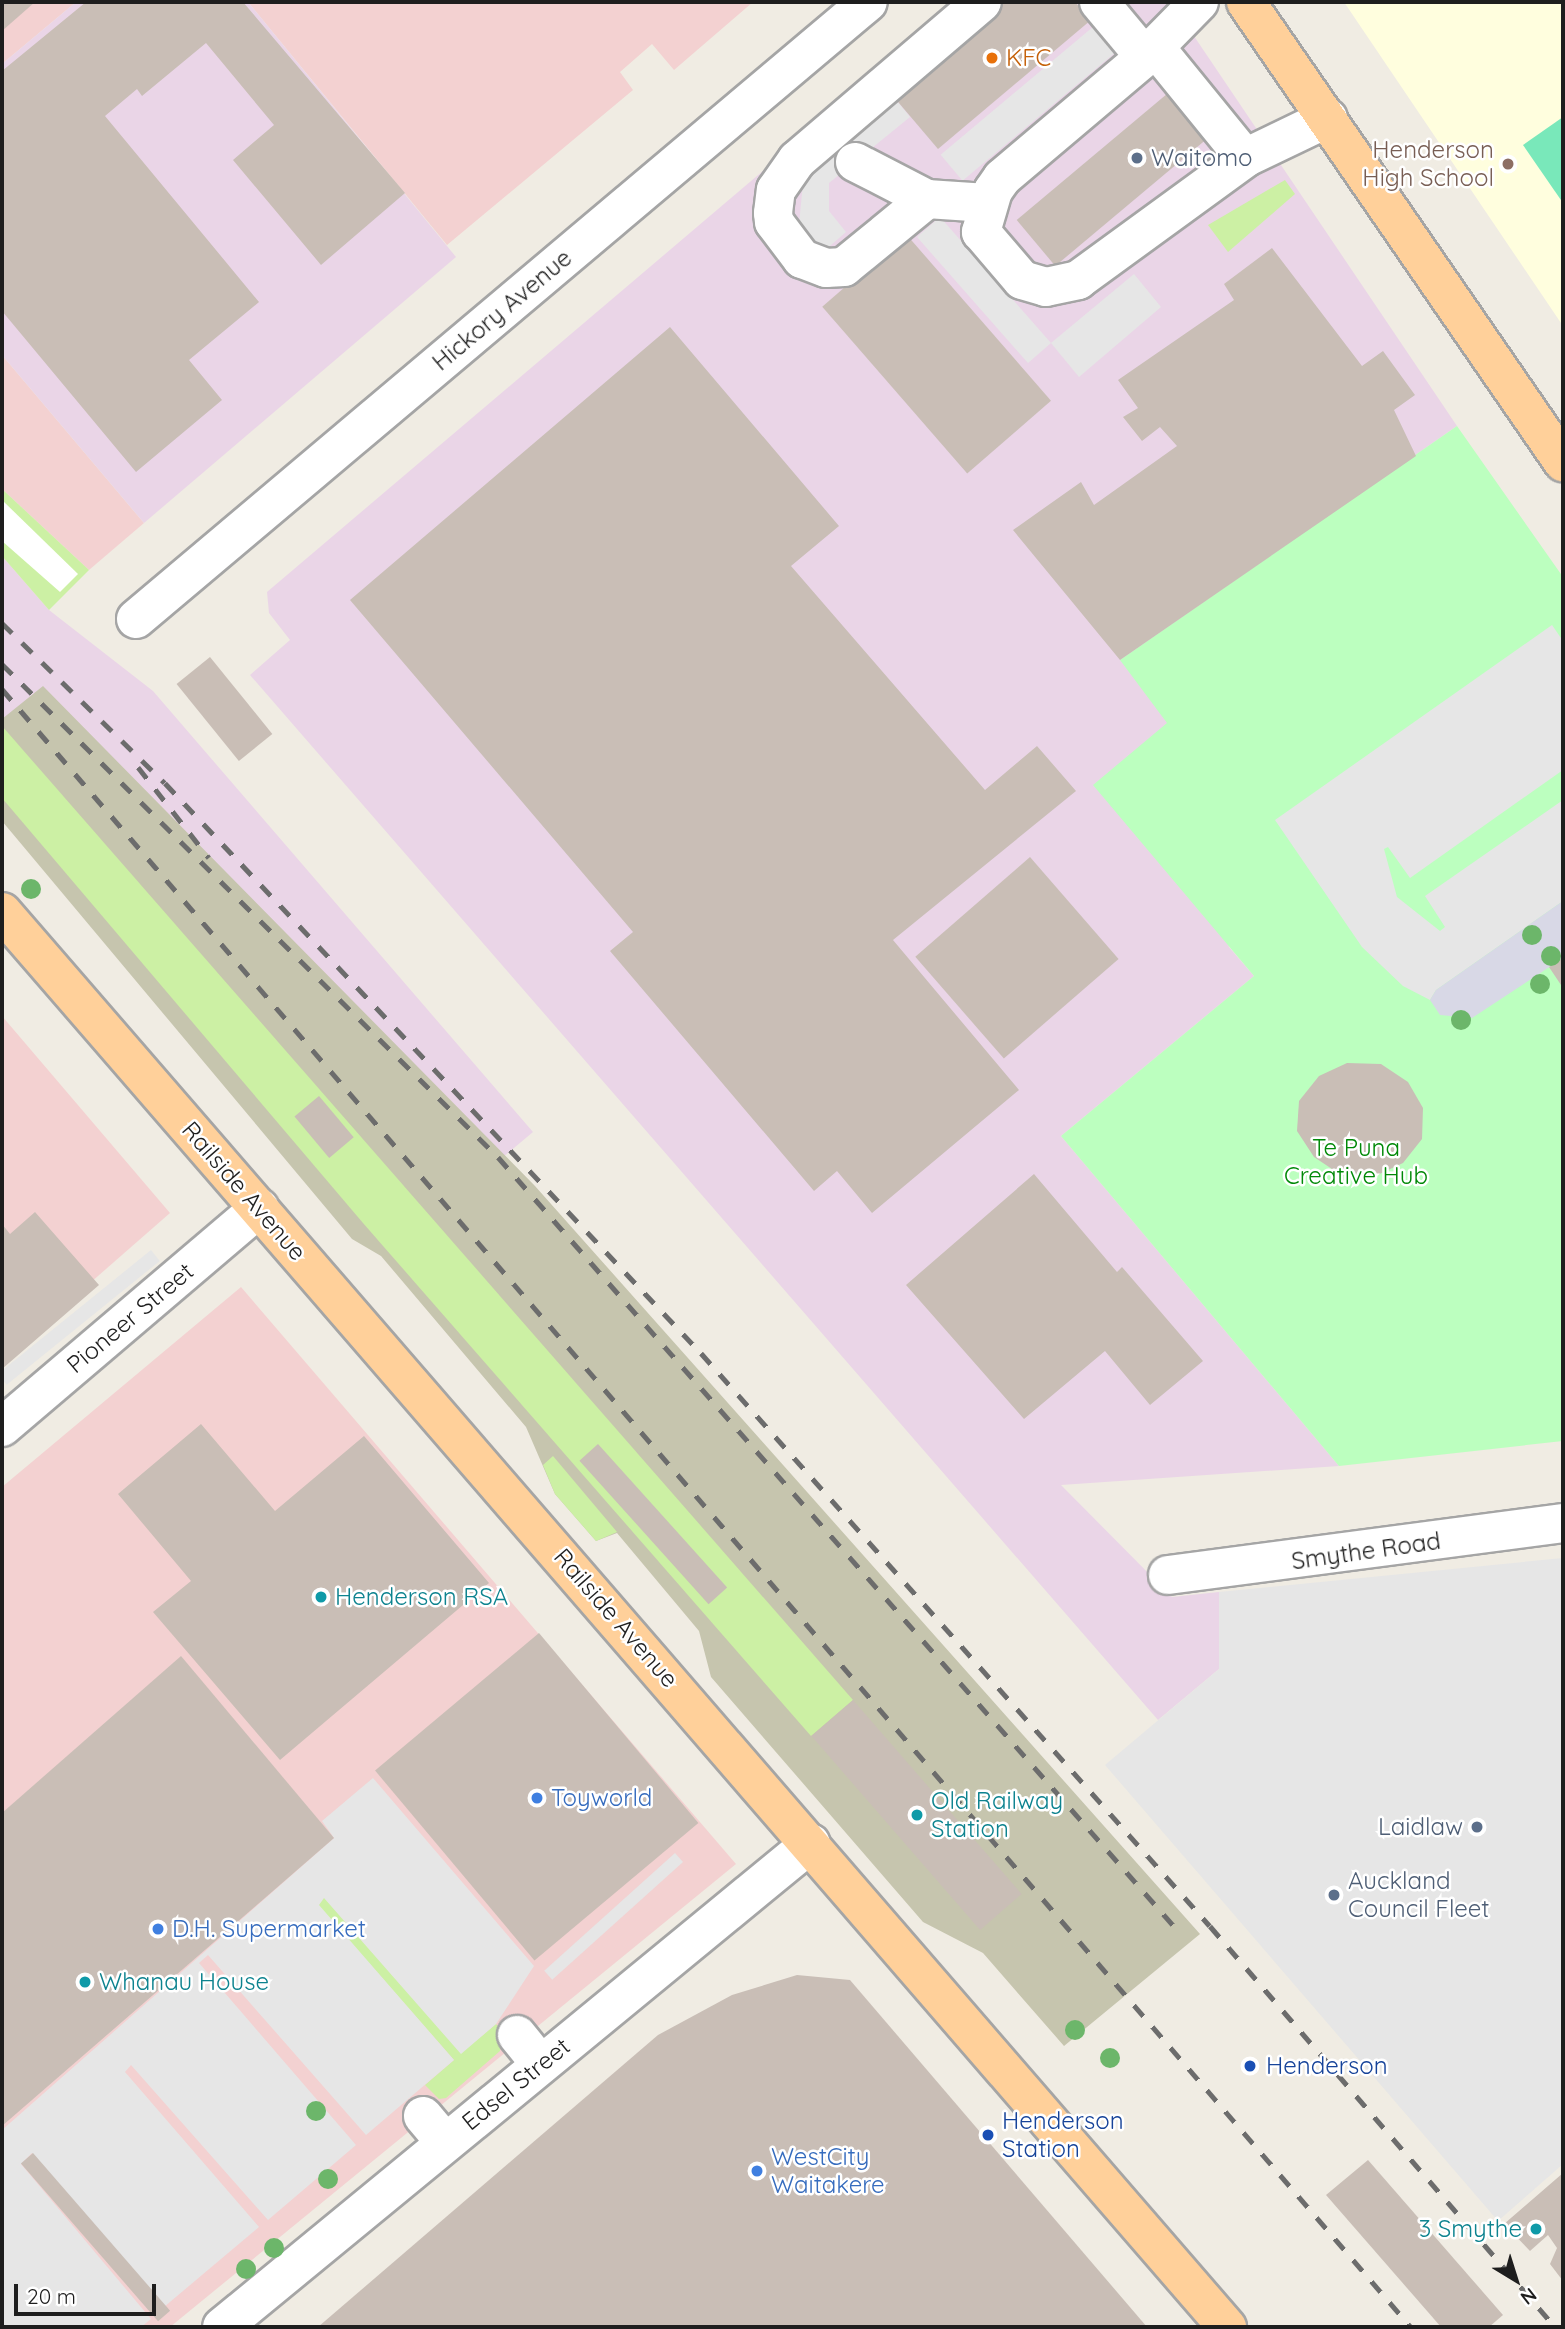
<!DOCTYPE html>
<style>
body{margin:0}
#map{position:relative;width:1565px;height:2329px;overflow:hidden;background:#f0ece3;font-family:Quicksand,sans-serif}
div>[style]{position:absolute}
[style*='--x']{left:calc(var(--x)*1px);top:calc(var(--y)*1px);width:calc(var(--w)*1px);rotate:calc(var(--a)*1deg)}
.commercial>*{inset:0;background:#f3d1d1}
.industrial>*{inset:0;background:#ead5e7}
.education>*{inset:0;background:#fffede}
.construction>*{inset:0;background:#c6c5ae}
.grass>*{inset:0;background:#ccf0a4}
.park>*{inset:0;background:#bcffbf}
.pitch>*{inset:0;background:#79e8ba}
.parking>*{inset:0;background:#e6e6e6;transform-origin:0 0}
.plaza>*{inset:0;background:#d8d8e6}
.pier>*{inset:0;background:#fff}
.building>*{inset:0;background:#c9beb6;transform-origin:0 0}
.roads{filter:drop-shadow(2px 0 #a5a5a5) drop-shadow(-2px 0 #a5a5a5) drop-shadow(0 2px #a5a5a5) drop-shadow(0 -2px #a5a5a5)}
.minor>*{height:38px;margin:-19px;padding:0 19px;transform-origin:19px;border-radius:19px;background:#fff}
.major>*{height:38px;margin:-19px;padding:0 19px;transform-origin:19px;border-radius:19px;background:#ffd09a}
.rail>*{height:5px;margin-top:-2.5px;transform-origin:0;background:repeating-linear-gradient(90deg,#6c6c6c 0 14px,transparent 0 28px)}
.trees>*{width:20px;height:20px;margin:-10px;border-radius:50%;background:#6cb66a}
.dots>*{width:19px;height:19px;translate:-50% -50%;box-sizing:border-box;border:4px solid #fff;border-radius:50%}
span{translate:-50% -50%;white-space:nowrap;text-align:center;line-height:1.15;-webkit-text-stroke:5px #fff;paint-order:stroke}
.food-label{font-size:24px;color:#c56008}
.left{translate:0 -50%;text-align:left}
.education-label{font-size:24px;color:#785e54}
.right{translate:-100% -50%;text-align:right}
.service-label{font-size:24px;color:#4e5e75}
.street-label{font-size:24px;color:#1e1e1e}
.park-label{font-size:24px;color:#008907}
.culture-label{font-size:24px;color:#0d838f}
.shop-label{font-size:24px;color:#366cbe}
.transit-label{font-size:24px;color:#164399}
.frame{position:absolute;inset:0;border:4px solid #1e1e1e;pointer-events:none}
.north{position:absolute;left:1481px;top:2245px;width:70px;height:70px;-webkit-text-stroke:5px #fff;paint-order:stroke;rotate:142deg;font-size:19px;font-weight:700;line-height:28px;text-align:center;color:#1e1e1e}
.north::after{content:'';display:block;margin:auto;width:24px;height:32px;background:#1e1e1e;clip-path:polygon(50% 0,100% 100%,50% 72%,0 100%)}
.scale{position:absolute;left:14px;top:2284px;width:142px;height:32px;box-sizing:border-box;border:4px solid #1e1e1e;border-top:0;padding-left:9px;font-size:21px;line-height:24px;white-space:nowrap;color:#1e1e1e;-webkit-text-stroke:5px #fff;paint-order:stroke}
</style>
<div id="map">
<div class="commercial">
<div style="clip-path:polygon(2px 2px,76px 2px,2px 64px)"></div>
<div style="clip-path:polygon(248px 2px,753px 2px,674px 70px,652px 44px,620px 72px,633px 90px,447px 245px)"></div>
<div style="clip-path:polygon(2px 355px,144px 523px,89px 570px,2px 489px)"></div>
<div style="clip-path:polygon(2px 1016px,170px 1213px,2px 1360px)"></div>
<div style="clip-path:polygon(241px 1287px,736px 1864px,170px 2327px,2px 2327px,2px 1487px)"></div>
</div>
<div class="industrial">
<div style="clip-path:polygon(76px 2px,248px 2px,456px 257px,144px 523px,2px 355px,2px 64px)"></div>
<div style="clip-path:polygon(962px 2px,1171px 2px,1457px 426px,1121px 660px,1168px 723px,1229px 947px,1254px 976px,1061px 1136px,1339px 1466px,1061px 1485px,1172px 1597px,1219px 1592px,1219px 1669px,1158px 1720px,250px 675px,290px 640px,269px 613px,267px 592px)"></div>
<div style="clip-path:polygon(2px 556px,49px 610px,153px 691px,533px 1132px,434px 1215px,2px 726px)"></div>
</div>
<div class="education">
<div style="clip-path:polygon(1344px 2px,1563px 2px,1563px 326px)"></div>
</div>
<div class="construction">
<div style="clip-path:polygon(43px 686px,535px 1186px,1200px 1934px,1064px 2046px,983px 1953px,923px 1922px,711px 1677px,699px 1631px,617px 1533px,596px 1541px,555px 1494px,526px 1427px,381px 1256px,352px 1239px,2px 821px,2px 719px)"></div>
</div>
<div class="grass">
<div style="clip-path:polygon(1285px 180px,1295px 194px,1228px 252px,1208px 225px)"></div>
<div style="clip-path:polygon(2px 489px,89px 570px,49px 610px,2px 556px)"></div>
<div style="clip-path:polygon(2px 726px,853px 1700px,811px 1736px,363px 1223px,2px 798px)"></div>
<div style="clip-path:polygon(553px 1456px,617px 1532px,596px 1541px,555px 1494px,543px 1465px)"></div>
<div style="clip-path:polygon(324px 1897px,461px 2053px,496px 2024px,502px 2031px,500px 2051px,446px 2098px,439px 2099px,425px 2085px,454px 2060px,318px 1905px)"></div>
</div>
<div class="park">
<div style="clip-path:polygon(1457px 426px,1563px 577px,1563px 1441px,1339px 1466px,1061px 1136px,1254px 976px,1093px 785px,1167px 723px,1120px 660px)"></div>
</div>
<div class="pitch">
<div style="clip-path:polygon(1563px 117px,1563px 203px,1523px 145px)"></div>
</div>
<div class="parking">
<div style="left:1100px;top:21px;width:34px;height:208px;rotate:50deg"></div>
<div style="clip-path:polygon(893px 96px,910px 117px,829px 183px,829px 211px,846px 232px,815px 259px,798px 235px,804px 172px)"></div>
<div style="clip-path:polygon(940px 217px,1051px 343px,1134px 274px,1161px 307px,1079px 377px,1051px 343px,1028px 363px,917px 237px)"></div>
<div style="clip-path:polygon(1552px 625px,1563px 641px,1563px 770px,1410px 878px,1388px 847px,1384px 849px,1397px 897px,1440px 931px,1445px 927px,1425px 896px,1563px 800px,1563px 901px,1436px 990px,1430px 1000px,1403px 986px,1362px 947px,1275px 820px)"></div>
<div style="left:151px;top:1250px;width:14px;height:197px;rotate:51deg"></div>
<div style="clip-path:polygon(1563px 1558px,1563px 2164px,1498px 2221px,1105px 1765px,1219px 1669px,1219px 1592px)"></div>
<div style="clip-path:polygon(373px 1778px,534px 1966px,496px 2024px,461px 2054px,324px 1898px,319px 1905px,454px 2060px,366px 2135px,208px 1955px,199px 1963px,356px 2145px,268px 2220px,131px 2065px,125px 2072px,259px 2227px,164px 2307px,32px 2153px,21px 2164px,151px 2319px,141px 2327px,4px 2327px,2px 2130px,334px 1838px,322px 1821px)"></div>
<div style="left:675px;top:1853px;width:12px;height:176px;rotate:48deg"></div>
</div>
<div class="plaza">
<div style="clip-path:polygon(1563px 901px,1563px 958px,1472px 1018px,1440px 1015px,1430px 1000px,1436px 990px)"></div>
</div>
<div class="pier">
<div style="clip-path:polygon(2px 500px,78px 574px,60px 592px,2px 541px)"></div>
</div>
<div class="building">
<div style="clip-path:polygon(2px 2px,35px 2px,2px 31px)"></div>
<div style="clip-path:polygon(86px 2px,243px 2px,405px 193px,321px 265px,233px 160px,274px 125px,206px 43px,142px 96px,137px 89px,105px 116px,259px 302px,189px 360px,222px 400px,136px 472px,2px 311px,2px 71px)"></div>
<div style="clip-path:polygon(1005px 2px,1075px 2px,1091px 20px,938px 149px,893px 96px)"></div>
<div style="left:1186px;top:78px;width:60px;height:221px;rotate:50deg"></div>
<div style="left:906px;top:234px;width:221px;height:111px;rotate:49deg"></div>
<div style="clip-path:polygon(1272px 248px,1362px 366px,1383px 351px,1415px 395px,1394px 410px,1416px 456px,1120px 660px,1013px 530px,1081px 482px,1094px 505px,1177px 446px,1160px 427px,1142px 441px,1123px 417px,1138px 408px,1118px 380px,1234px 300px,1224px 284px)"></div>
<div style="clip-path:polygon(670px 327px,839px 526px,791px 566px,985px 790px,1037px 746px,1076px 791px,893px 940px,1019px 1090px,872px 1213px,837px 1171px,814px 1191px,610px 951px,633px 932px,350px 600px)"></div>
<div style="left:210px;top:657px;width:99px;height:43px;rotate:51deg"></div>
<div style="left:1030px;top:857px;width:135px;height:152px;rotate:49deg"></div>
<div style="clip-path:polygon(1563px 958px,1563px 988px,1549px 967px)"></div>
<div style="clip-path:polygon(1347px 1063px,1381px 1064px,1408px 1082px,1423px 1108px,1422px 1139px,1403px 1163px,1373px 1177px,1341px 1175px,1314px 1157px,1297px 1131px,1299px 1101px,1319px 1076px)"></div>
<div style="left:319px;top:1096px;width:54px;height:32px;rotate:50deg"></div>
<div style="clip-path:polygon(1034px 1174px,1117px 1272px,1122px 1267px,1203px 1361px,1150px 1405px,1105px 1351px,1024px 1419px,906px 1285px)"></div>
<div style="clip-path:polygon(35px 1212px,99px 1285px,2px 1369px,2px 1224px,10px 1234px)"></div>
<div style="clip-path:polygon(201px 1424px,275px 1511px,364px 1436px,489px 1583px,280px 1760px,153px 1612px,191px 1581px,118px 1494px)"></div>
<div style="left:598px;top:1444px;width:193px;height:25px;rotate:48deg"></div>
<div style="left:539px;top:1633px;width:248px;height:214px;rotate:50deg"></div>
<div style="clip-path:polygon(181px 1656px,334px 1838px,2px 2126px,2px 1813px)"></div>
<div style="left:853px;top:1700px;width:257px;height:55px;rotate:49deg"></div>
<div style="clip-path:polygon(797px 1975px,850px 1980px,1147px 2327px,318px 2327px,658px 2035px,732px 1995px)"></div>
<div style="left:33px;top:2153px;width:209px;height:16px;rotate:49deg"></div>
<div style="clip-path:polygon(1368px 2160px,1503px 2315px,1489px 2327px,1441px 2327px,1326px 2195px)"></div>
<div style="clip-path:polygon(1563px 2173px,1563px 2281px,1550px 2264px,1557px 2248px,1548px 2235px,1530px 2251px,1504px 2224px)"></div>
</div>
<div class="roads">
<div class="minor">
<div style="--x:1099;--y:2;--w:72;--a:50.1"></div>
<div style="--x:1199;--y:2;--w:77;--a:134.5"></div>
<div style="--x:1145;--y:57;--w:187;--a:139.8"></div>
<div style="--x:1002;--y:178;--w:16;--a:125"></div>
<div style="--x:993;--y:191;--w:43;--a:106.3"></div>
<div style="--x:981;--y:232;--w:63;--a:49.5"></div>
<div style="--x:1022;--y:280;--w:25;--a:16"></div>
<div style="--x:1046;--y:287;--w:33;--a:-12"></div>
<div style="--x:1078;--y:280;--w:207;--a:-36.1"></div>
<div style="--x:1245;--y:158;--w:92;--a:-25.7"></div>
<div style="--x:1154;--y:46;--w:144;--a:50.9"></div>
<div style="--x:855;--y:162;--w:81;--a:27.2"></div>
<div style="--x:927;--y:199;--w:60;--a:3.8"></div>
<div style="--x:927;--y:199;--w:107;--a:140.7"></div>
<div style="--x:844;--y:267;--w:18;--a:177"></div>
<div style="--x:826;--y:268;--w:26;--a:-159"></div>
<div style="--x:802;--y:259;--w:46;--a:-127.1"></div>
<div style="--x:774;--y:222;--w:9;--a:-96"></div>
<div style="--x:773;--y:213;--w:23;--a:-83"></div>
<div style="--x:776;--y:190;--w:37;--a:-55"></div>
<div style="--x:797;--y:160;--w:243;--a:-40.5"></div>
<div style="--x:136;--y:619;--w:957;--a:-40.13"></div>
<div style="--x:2;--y:1427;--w:338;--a:-40.4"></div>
<div style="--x:1168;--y:1575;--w:398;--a:-7.5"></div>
<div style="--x:517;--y:2035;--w:36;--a:51"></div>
<div style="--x:423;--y:2116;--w:34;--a:50"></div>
<div style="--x:222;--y:2327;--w:762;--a:-39.41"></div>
</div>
<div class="major">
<div style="--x:1246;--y:2;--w:559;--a:55.43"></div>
<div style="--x:2;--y:912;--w:1872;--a:49.12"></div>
</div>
</div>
<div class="rail">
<div style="--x:2;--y:623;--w:228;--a:44.5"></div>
<div style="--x:165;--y:783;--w:782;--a:46.76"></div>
<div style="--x:701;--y:1353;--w:766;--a:48.39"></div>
<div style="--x:1210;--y:1926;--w:529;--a:49.29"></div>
<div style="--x:2;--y:664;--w:699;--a:44.83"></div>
<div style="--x:498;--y:1157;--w:1033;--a:48.69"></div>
<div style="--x:2;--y:689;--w:2161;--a:49.3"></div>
<div style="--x:138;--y:767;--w:115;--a:52"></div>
</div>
<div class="trees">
<div style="left:31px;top:889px"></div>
<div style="left:1532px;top:935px"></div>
<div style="left:1551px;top:956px"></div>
<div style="left:1540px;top:984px"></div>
<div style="left:1461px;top:1020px"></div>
<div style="left:1075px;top:2030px"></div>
<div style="left:1110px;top:2058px"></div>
<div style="left:316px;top:2111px"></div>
<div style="left:328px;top:2179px"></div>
<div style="left:274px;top:2248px"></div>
<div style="left:246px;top:2269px"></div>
</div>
<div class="dots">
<div style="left:992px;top:58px;background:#e8710a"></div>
<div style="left:1137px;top:158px;background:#5c6f8a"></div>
<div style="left:1508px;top:164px;background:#8d6e63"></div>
<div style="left:321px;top:1597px;background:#0f9aa8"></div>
<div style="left:537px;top:1798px;background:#3f7fe0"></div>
<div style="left:917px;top:1815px;background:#0f9aa8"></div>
<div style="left:1477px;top:1827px;background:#5c6f8a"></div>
<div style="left:1334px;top:1895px;background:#5c6f8a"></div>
<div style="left:158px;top:1929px;background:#3f7fe0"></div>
<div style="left:85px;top:1982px;background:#0f9aa8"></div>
<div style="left:1250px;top:2066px;background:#1a4fb4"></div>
<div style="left:988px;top:2135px;background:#1a4fb4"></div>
<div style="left:757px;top:2171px;background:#3f7fe0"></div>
<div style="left:1536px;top:2229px;background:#0f9aa8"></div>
</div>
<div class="food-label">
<span class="left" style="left:1006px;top:58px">KFC</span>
</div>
<div class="education-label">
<span class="right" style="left:1494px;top:164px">Henderson<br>High School</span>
</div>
<div class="service-label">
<span class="left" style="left:1151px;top:158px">Waitomo</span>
<span class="right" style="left:1463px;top:1827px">Laidlaw</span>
<span class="left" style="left:1348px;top:1895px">Auckland<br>Council Fleet</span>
</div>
<div class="street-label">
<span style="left:502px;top:310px;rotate:-40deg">Hickory Avenue</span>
<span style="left:244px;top:1191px;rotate:49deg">Railside Avenue</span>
<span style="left:130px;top:1318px;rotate:-40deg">Pioneer Street</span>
<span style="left:1366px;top:1551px;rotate:-8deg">Smythe Road</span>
<span style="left:616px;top:1618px;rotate:49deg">Railside Avenue</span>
<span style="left:516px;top:2084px;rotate:-39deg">Edsel Street</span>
</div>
<div class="park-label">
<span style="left:1356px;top:1162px">Te Puna<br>Creative Hub</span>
</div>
<div class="culture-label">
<span class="left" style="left:335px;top:1597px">Henderson RSA</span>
<span class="left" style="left:931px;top:1815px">Old Railway<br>Station</span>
<span class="left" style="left:99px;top:1982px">Whanau House</span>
<span class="right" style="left:1522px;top:2229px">3 Smythe</span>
</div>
<div class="shop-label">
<span class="left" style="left:551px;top:1798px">Toyworld</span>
<span class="left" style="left:172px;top:1929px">D.H. Supermarket</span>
<span class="left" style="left:771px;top:2171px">WestCity<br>Waitakere</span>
</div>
<div class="transit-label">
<span class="left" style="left:1266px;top:2066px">Henderson</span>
<span class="left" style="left:1002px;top:2135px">Henderson<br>Station</span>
</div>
<div class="frame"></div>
<div class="north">N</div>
<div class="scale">20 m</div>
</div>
